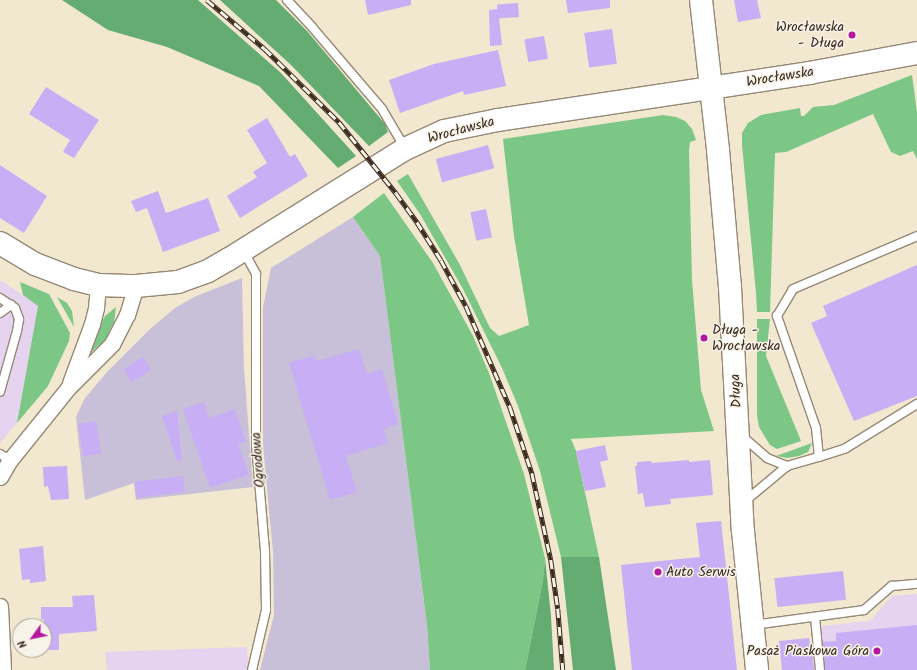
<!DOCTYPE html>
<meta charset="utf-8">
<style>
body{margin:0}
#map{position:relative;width:917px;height:670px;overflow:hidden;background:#f2e7cf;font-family:Kalam,sans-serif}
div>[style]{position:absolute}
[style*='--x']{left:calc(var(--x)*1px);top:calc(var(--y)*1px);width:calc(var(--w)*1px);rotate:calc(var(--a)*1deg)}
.built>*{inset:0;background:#e6d3f0}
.industrial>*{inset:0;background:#c8c0d8}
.green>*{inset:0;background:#7cc785}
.forest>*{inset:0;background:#65ac72}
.building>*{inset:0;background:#c8aef4;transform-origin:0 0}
.roads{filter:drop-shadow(1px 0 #968876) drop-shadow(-1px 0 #968876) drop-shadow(0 1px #968876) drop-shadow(0 -1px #968876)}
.lane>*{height:8px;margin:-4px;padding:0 4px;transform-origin:4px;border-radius:4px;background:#fff}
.street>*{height:15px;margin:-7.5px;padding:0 7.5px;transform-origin:7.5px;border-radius:7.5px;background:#fff}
.secondary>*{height:22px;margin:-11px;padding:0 11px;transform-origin:11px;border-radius:11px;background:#fff}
.rail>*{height:4.5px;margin-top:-2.25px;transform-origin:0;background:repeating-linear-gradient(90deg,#f7f3e8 0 9px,#3b2a1e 0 18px);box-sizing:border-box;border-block:1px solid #3b2a1e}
.dots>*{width:11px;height:11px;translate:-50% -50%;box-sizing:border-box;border:2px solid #f7f3e8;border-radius:50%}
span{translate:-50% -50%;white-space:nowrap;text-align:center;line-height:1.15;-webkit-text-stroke:3px #f7f3e8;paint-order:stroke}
.poi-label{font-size:14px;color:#3b2a1e}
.right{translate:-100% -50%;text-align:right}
.left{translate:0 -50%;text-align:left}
.street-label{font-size:14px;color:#3b2a1e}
.north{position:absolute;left:12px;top:618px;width:40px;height:40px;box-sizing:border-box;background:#f7f3e8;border:1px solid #aca397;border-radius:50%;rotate:237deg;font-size:11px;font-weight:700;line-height:16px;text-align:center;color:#3b2a1e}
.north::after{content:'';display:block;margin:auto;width:14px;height:18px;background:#b5179e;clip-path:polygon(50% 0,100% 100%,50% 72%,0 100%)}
</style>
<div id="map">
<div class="built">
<div style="clip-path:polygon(0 280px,38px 305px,17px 423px,0 443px)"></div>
<div style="clip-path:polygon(917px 594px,917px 670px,823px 670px,821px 626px,870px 621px,892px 596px)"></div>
<div style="clip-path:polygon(247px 647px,249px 670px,107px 670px,105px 652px)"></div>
</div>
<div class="industrial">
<div style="clip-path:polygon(353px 217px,380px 256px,427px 625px,430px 670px,260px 670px,274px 615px,273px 552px,263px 445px,263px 307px,271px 268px)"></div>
<div style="clip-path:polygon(242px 278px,244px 368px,253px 487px,136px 500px,134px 483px,85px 500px,76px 417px,85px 398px,108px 371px,150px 329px,175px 308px,194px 297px)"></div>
</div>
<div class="green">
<div style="clip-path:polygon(912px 75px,917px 112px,917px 159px,913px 151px,900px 156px,891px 152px,873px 114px,786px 152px,775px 153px,770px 312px,757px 312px,756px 293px,742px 145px,742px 133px,748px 123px,761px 115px,800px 108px,801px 116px,804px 116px,813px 107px,834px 105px)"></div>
<div style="clip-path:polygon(663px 115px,676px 117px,685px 121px,692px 129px,696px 140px,690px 142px,689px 150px,692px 280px,701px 390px,714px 431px,571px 439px,576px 451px,599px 557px,561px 557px,540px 471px,518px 406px,502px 368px,463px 289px,420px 214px,397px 181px,408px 174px,460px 265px,490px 328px,499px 336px,529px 325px,514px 236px,503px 139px)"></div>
<div style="clip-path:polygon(384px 193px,433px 263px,473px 336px,489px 373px,524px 474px,545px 558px,543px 580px,525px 670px,430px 670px,427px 625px,380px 256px,353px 217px)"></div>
<div style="clip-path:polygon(20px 282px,49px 294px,70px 333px,69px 341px,48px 386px,17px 423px,38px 306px,23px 295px)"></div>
<div style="clip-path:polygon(57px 297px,67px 303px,72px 311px,74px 327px)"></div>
<div style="clip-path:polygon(116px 307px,114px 322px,105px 340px,89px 354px,95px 333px,105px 316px)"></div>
<div style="clip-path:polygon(757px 319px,770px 319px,766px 356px,801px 441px,777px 449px,770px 445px,759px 427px,757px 415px)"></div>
<div style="clip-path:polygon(812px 443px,808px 452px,799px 456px,787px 458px,776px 456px)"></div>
</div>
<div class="forest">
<div style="clip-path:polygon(62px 0,198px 0,281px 73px,356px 156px,338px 168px,259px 86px,167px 47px,108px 30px)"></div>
<div style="clip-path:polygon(220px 0,276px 0,307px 31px,385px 124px,388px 132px,369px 146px,291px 65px)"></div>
<div style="clip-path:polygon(561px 557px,599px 557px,616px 670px,573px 670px)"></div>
<div style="clip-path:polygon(545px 558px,551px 616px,554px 670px,525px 670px,543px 580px)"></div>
</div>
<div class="building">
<div style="clip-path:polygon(365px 0,411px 0,411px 5px,368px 15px)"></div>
<div style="clip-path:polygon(566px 0,610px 0,610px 8px,568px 13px)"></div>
<div style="clip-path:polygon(734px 0,757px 0,761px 18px,738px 22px)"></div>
<div style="left:518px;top:3px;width:14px;height:21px;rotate:86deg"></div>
<div style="clip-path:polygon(498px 9px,502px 45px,490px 46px,489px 10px)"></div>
<div style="left:612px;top:29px;width:35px;height:28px;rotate:82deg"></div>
<div style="left:544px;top:36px;width:23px;height:20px;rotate:80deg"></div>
<div style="clip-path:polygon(498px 50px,506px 86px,464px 95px,463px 91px,400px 113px,389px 80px,434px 64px)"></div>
<div style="clip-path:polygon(46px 87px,99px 120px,74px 158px,63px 152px,70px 140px,29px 114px)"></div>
<div style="clip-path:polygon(267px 118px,290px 157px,295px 154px,308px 176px,240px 218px,227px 196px,257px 177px,253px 172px,267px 163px,247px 130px)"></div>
<div style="left:488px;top:145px;width:24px;height:54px;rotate:75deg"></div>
<div style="clip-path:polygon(0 165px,47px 196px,24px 233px,0 218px)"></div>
<div style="clip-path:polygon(158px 191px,166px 213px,208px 198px,220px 231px,163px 252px,147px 208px,136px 212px,131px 201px)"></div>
<div style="left:486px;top:209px;width:29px;height:16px;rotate:78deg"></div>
<div style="clip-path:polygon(917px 265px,917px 396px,854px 421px,811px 323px,827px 316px,823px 306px)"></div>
<div style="clip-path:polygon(359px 349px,367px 374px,382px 369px,398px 424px,384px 429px,388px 443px,346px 456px,357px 492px,330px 500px,289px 363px,315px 355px,317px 361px)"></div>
<div style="left:143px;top:357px;width:15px;height:23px;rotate:58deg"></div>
<div style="clip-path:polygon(204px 402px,209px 418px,235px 409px,246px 442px,238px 444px,249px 475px,210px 488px,183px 409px)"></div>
<div style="clip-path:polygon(177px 411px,182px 460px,177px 461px,162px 416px)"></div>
<div style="left:96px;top:421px;width:33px;height:18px;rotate:81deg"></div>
<div style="clip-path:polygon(605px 445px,608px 460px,600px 462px,606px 487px,585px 491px,576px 451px)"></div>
<div style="clip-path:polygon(689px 460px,689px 462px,710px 460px,713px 495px,670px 499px,671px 504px,645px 507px,643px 493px,638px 494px,635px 466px,637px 466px,637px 462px,651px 461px,652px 463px)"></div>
<div style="clip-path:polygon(67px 466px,69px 499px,51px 500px,48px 486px,44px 487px,43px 467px)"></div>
<div style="left:183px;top:476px;width:16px;height:49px;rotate:83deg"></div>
<div style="clip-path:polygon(721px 521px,737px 670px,632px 670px,621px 565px,700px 557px,696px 523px)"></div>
<div style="clip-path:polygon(43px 546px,46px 581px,30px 583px,30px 579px,22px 580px,19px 549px)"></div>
<div style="left:843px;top:571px;width:29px;height:69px;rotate:84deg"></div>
<div style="clip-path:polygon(94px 595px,97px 631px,59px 634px,59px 650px,44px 650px,44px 619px,41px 620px,41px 607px,73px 607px,72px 596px)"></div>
<div style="clip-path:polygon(917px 625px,917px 670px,825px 670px,823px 642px,836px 641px,836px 633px)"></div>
<div style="clip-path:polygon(809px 638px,810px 643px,812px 643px,814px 670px,782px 670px,779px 641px)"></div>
</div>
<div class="roads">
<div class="lane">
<div style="--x:287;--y:0;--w:37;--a:47"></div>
<div style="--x:312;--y:27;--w:108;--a:49.5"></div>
<div style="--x:382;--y:109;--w:45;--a:59.5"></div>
<div style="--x:244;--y:252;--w:25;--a:61"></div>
<div style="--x:256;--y:274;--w:170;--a:90"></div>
<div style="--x:256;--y:444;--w:107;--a:85.2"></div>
<div style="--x:265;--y:551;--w:59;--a:89"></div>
<div style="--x:266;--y:610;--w:62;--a:103.1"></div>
<div style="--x:0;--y:298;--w:18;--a:34"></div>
<div style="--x:15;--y:308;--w:12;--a:70"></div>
<div style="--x:19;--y:319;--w:12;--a:99"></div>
<div style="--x:17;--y:331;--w:63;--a:105.6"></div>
<div style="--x:0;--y:313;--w:14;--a:-36"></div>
<div style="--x:742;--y:436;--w:33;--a:41"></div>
<div style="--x:767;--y:458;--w:22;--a:22"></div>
<div style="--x:0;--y:454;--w:12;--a:31"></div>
<div style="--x:819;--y:457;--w:28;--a:-18"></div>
<div style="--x:846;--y:448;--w:84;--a:-31.8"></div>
<div style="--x:744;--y:502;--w:56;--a:-39.9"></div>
<div style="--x:787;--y:466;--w:33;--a:-16"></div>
<div style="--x:819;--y:457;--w:29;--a:-96"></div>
<div style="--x:816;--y:428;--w:119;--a:-109.2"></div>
<div style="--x:777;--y:316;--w:31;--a:-59"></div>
<div style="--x:793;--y:289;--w:135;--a:-23.1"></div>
<div style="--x:815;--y:617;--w:53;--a:84.6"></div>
<div style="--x:753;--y:625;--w:112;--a:-7.7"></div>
<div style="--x:864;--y:610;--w:37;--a:-41"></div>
<div style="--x:892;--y:586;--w:25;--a:-5"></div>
</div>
<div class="street">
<div style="--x:70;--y:383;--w:63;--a:-69.6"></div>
<div style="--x:92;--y:324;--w:16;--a:-76"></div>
<div style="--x:96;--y:308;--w:23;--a:-85"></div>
<div style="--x:0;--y:477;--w:20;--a:-60"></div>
<div style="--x:10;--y:460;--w:92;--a:-51.1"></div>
<div style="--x:68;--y:388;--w:62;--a:-45"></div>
<div style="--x:112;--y:344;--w:33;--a:-63"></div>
<div style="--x:127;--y:315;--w:30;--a:-73"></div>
<div style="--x:0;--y:606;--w:64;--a:87.3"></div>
</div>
<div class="secondary">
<div style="--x:701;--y:0;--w:151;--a:83.5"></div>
<div style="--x:718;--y:150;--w:138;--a:85"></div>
<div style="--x:730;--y:287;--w:244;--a:87"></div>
<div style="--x:743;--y:531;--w:140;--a:84.2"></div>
<div style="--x:0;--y:243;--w:41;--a:31"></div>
<div style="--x:35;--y:264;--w:42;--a:21"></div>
<div style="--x:74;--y:279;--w:25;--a:14"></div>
<div style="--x:98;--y:285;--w:38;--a:2"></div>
<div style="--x:136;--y:286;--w:42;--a:-5.4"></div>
<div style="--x:178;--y:282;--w:32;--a:-20"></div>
<div style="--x:208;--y:271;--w:24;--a:-30"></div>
<div style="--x:229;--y:259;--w:208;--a:-32"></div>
<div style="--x:405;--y:149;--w:43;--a:-24.8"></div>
<div style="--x:444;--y:131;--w:55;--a:-11.5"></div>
<div style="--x:498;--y:120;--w:315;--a:-8.6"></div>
<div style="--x:809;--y:73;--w:110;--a:-10.5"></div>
</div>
</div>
<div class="rail">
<div style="--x:207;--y:0;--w:76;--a:40.2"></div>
<div style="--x:265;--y:49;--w:104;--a:44.6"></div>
<div style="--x:339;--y:122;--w:91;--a:51.2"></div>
<div style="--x:396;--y:193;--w:36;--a:54"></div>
<div style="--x:417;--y:222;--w:45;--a:57.7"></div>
<div style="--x:441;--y:260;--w:52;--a:61.5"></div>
<div style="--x:466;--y:306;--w:110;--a:66.5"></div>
<div style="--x:510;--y:407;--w:70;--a:71.6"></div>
<div style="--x:532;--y:473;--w:89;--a:77.7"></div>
<div style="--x:551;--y:560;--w:49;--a:81.9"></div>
<div style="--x:558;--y:609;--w:61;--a:85.3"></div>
</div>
<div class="dots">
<div style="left:852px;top:35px;background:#b5179e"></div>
<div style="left:704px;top:338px;background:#b5179e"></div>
<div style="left:658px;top:572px;background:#b5179e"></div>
<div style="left:877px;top:651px;background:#b5179e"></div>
</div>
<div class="poi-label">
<span class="right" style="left:844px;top:35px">Wrocławska<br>- Długa</span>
<span class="left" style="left:712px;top:338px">Długa -<br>Wrocławska</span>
<span class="left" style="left:666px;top:572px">Auto Serwis</span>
<span class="right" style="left:869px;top:651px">Pasaż Piaskowa Góra</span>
</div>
<div class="street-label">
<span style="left:780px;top:77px;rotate:-9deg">Wrocławska</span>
<span style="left:461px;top:130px;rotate:-15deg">Wrocławska</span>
<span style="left:736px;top:391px;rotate:-93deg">Długa</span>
<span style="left:258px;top:460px;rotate:-94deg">Ogrodowa</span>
</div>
<div class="north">N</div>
</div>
